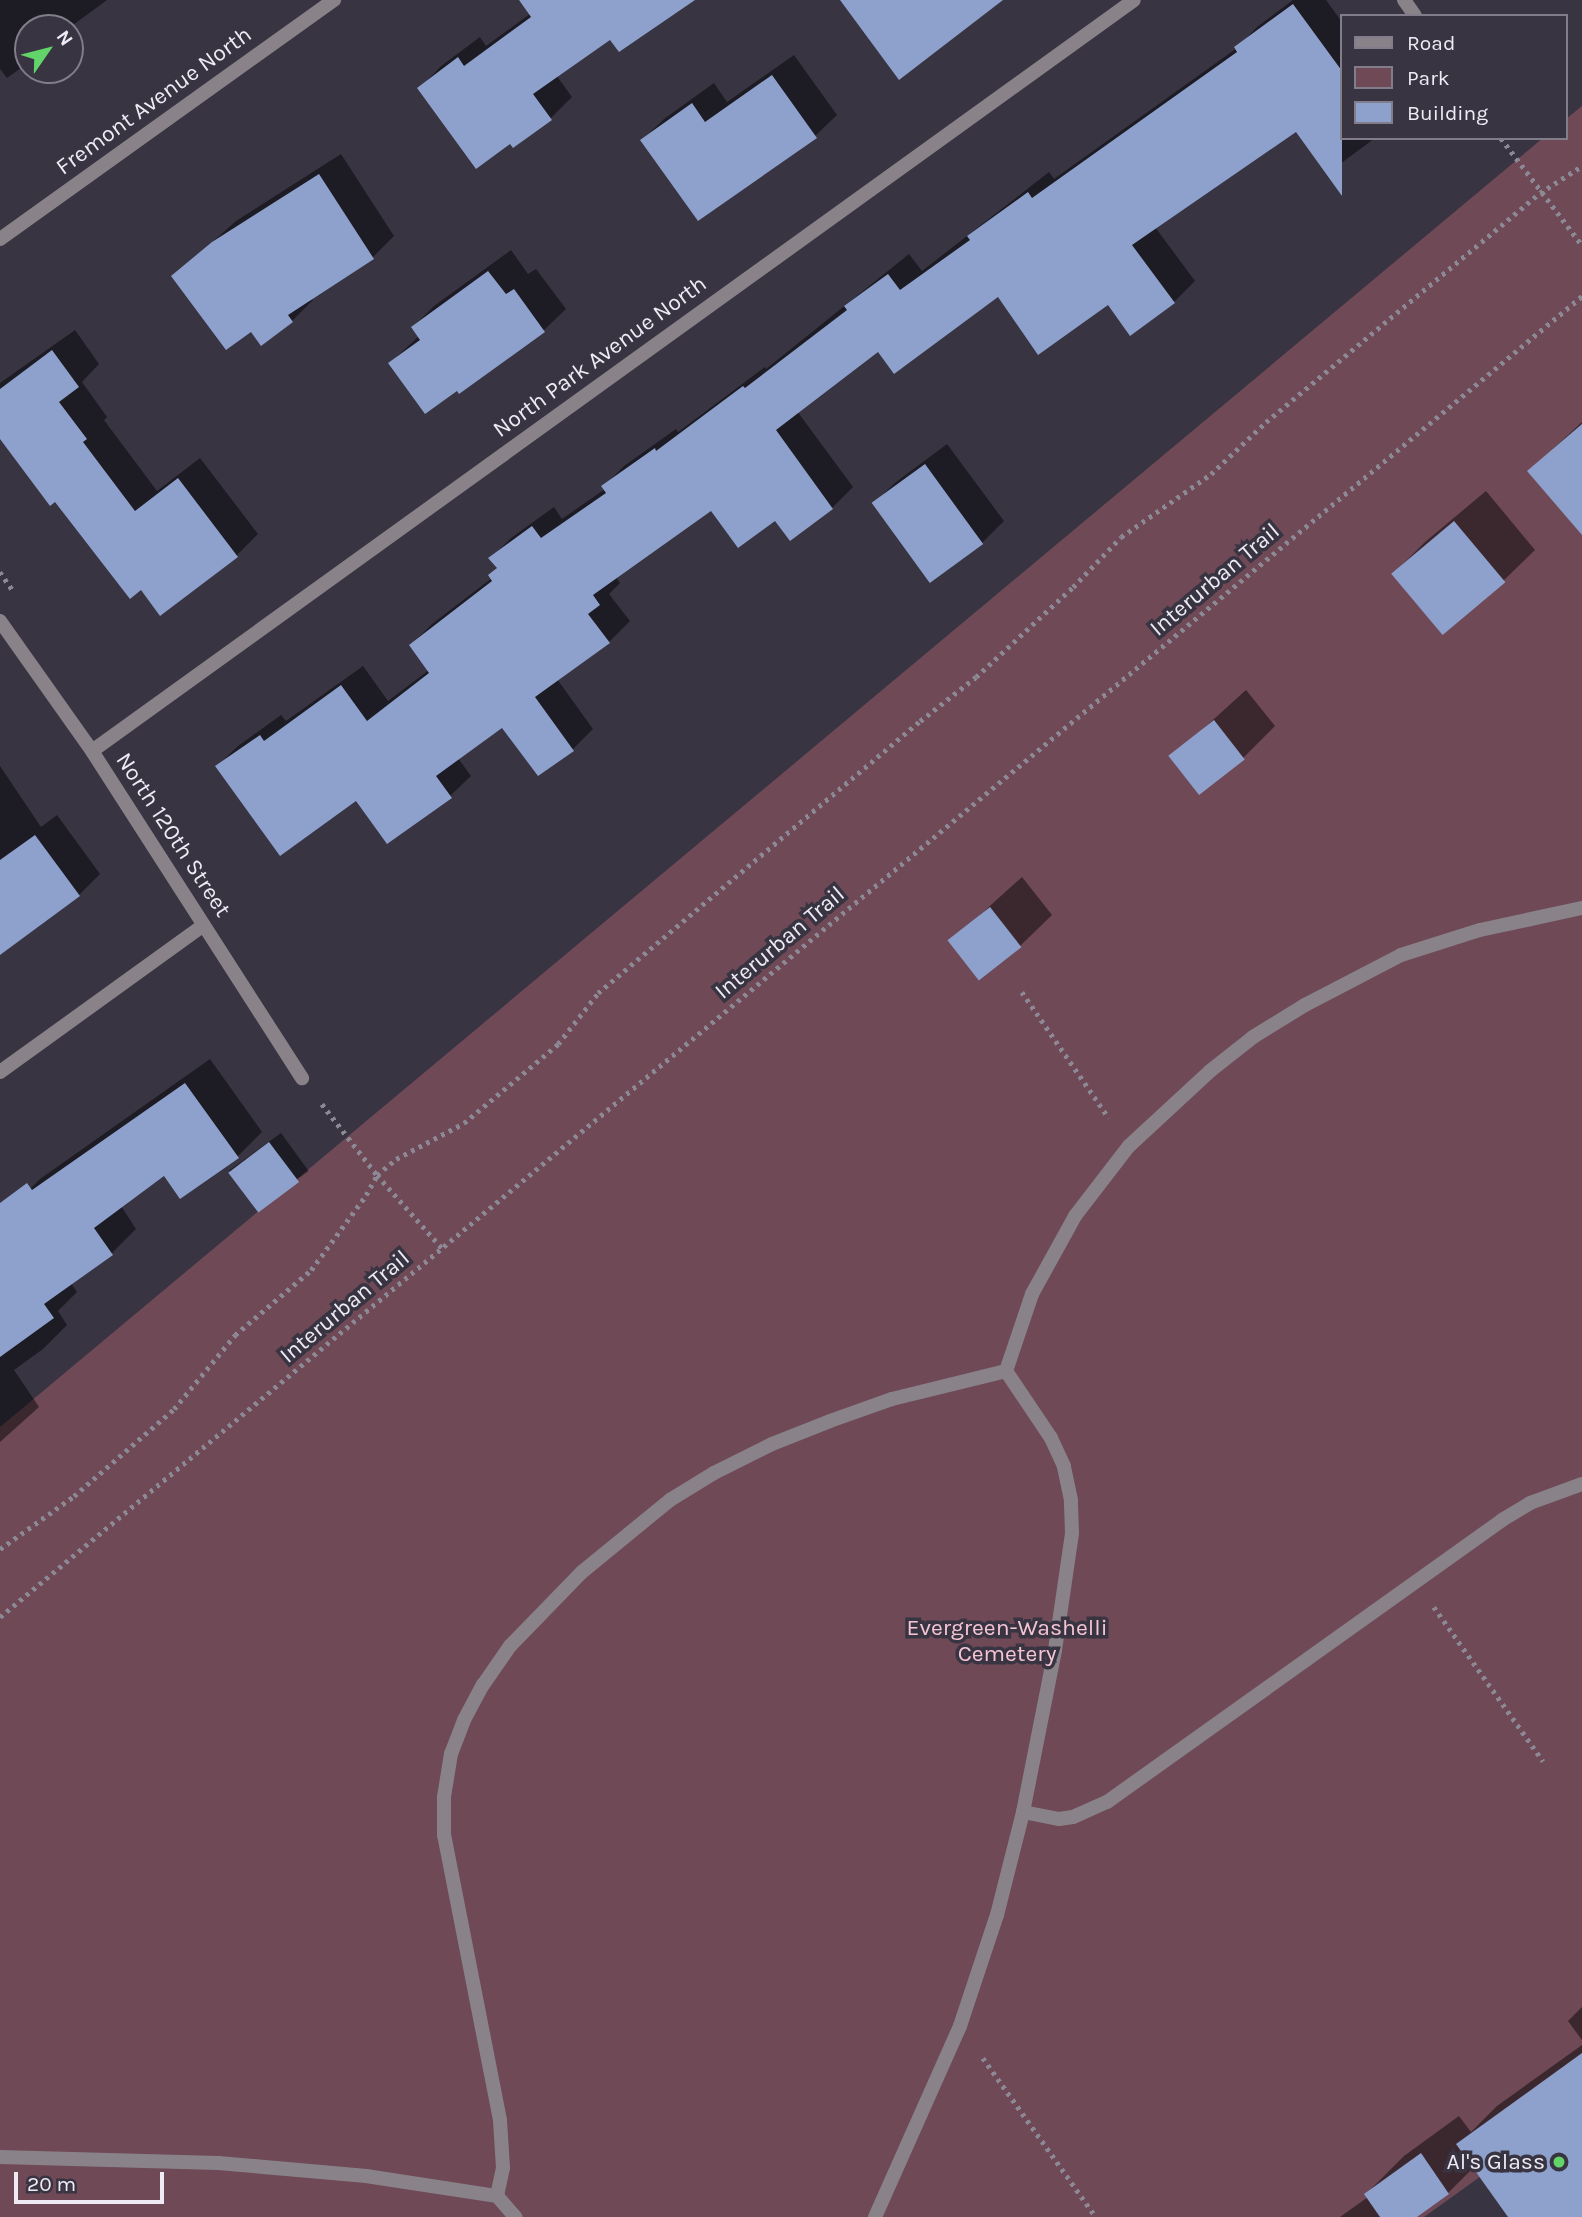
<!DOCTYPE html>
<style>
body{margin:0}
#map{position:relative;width:1582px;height:2217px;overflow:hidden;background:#383442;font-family:Karla,sans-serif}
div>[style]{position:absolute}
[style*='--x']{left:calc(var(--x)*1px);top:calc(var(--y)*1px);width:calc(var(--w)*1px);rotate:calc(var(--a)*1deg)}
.green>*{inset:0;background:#6f4956}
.shadow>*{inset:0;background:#0007;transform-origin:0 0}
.building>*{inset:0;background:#8ea1cd;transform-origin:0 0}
.path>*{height:4.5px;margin-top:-2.25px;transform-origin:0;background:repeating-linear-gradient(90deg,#8c8995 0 3.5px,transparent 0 8.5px)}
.lane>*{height:14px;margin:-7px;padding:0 7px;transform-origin:7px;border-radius:7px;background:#898389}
.street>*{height:14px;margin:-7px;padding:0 7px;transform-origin:7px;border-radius:7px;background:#898389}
.dots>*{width:19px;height:19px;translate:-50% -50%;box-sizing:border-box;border:4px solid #383442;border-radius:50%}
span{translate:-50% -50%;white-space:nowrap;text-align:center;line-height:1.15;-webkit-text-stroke:7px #383442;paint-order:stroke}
.street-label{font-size:23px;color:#eeebf5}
.park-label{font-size:23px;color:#f6c5d4}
.poi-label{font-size:23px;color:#eeebf5}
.right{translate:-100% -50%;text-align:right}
.legend{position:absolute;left:1340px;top:14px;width:228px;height:126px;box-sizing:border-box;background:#383442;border:2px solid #817d8a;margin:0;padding:9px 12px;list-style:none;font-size:21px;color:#eeebf5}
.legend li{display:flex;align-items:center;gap:14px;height:35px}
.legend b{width:35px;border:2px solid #817d8a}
.north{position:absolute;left:14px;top:14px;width:70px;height:70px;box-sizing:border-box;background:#383442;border:2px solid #817d8a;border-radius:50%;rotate:55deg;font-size:19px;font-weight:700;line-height:28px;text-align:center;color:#eeebf5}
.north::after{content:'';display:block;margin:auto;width:24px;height:32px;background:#62d469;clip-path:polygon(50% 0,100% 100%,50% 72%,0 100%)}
.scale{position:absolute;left:14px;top:2172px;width:150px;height:32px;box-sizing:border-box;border:4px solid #eeebf5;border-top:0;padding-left:9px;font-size:21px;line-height:24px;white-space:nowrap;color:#eeebf5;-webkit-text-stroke:5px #383442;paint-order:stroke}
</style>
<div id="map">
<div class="green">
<div style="clip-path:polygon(1582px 106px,1582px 2104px,1424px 2217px,0 2217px,0 1427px,1543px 138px,1566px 138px,1566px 119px)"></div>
</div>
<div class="shadow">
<div style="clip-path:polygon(0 0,107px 0,69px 28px,28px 28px,28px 63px,7px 78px,0 69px)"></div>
<div style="clip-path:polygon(542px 0,688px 0,610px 37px,556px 75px,572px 97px,551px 118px,420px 88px,441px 66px,480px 37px,486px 46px,530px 14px)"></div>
<div style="clip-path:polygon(1293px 0,1326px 0,1342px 22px,1342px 138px,1375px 138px,1328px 173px,1296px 129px,1155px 227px,1195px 281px,1174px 302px,1109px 303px,998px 295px,878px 349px,797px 411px,853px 487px,832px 508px,790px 539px,775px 519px,712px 509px,616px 577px,620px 583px,609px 594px,630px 621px,609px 642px,557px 679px,593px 729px,573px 749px,502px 725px,458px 758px,471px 776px,450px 796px,357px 799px,217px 766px,238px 746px,281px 715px,286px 721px,363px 666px,388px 701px,429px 670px,411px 645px,432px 624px,492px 578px,490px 575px,498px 567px,491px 558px,511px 538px,554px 507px,562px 519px,605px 489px,603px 487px,624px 466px,676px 429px,678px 432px,765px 367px,766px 369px,909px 254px,922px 271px,1049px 172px,1054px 179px,1237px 48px,1257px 27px)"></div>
<div style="clip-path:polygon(794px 55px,837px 115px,815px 136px,642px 140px,664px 119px,714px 83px,727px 102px)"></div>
<div style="clip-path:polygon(341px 154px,394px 236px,373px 257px,311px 298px,313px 300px,292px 321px,251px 330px,173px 277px,236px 221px)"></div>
<div style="clip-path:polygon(511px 250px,528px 274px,536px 269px,566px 309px,544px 330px,459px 392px,390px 363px,419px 336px,413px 327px,434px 306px)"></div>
<div style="clip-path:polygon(75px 330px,99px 364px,82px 382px,107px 417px,104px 420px,157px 491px,200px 458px,258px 534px,237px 555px,161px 613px,142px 587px,55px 500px,0 435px,0 383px)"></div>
<div style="clip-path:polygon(1582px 422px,1582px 530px,1529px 471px)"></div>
<div style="clip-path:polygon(947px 444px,1004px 521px,983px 542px,931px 580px,874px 503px,896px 482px)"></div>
<div style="clip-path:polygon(1486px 491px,1535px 550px,1503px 581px,1394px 573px,1425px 542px)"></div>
<div style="clip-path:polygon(1246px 690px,1275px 726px,1243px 758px,1172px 757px)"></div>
<div style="clip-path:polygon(0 766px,41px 827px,57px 815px,100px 874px,79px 895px,0 953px)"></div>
<div style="clip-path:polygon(1022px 877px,1052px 915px,1020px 946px,951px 941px)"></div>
<div style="clip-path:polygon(210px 1059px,262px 1132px,238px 1156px,164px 1174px,121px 1206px,136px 1229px,112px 1253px,71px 1283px,77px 1292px,58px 1311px,67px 1325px,43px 1349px,14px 1370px,39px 1407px,0 1442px,0 1264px,15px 1204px,40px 1179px)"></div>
<div style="left:281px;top:1133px;width:47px;height:64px;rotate:54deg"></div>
<div style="clip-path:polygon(1582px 2007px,1582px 2040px,1568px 2021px)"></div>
<div style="clip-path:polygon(1582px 2045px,1582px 2217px,1510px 2217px,1474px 2167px,1448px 2193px,1414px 2217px,1340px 2217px,1368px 2197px,1366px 2194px,1404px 2156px,1459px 2116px,1471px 2132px,1497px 2106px)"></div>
</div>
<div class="building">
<div style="clip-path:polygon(519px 0,695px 0,619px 52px,610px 40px,533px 94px,552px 120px,513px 148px,510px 144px,476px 169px,417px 88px,458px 57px,464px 66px,531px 17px)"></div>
<div style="clip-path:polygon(840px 0,1003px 0,899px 80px)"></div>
<div style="clip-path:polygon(1293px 4px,1342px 71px,1342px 196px,1296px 132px,1132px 245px,1175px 303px,1130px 336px,1108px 305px,1038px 355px,998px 297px,894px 374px,878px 352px,776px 430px,833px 509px,790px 541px,775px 521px,738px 548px,711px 511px,593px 595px,600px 605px,588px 614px,610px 643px,535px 697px,574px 751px,538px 776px,502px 728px,436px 776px,452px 798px,387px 844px,356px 801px,280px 856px,215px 766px,260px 735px,264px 741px,341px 685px,367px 721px,429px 673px,409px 645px,492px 581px,488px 575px,497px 568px,488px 558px,532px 526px,541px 538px,606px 493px,601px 486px,655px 448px,656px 451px,743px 386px,745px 388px,847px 310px,844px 306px,888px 274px,900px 290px,970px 240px,967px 236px,1028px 192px,1032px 198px,1237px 52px,1234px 47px)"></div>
<div style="clip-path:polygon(772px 75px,817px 138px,698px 221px,640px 140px,692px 103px,705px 122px)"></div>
<div style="clip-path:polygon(319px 174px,374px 259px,288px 315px,293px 322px,261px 346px,251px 332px,226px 350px,171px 276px,212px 242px)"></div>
<div style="clip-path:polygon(488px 271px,506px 294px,514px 289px,545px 332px,459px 394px,457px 391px,425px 414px,388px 363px,420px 340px,411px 327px)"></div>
<div style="clip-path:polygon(52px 350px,79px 387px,59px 402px,87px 439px,83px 442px,135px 511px,178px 478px,238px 557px,160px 616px,141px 590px,130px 599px,55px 502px,50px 506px,0 439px,0 389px)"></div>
<div style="clip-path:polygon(1582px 424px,1582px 535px,1527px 471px)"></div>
<div style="left:925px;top:464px;width:99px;height:66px;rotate:54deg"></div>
<div style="left:1454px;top:521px;width:80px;height:82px;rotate:50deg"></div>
<div style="left:1214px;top:720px;width:50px;height:58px;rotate:52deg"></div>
<div style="clip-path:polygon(35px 835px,80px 896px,0 955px,0 860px)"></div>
<div style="left:990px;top:907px;width:51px;height:54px;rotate:52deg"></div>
<div style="clip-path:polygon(185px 1083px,239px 1158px,180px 1199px,164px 1176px,94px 1228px,113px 1255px,44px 1304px,54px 1318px,0 1357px,0 1203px,27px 1183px,32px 1190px)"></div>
<div style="left:269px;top:1142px;width:50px;height:51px;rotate:53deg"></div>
<div style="clip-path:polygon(1582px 2053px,1582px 2217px,1508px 2217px,1456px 2144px)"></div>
<div style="clip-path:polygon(1421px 2153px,1449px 2194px,1417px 2217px,1380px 2217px,1364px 2194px)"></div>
</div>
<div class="path">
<div style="--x:1501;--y:138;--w:134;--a:52.9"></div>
<div style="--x:0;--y:572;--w:21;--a:55"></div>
<div style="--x:1022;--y:992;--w:153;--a:55.4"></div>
<div style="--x:322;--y:1104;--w:90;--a:52.2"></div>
<div style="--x:377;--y:1175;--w:98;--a:48.3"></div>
<div style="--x:0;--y:1549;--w:91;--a:-35.6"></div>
<div style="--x:74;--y:1496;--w:133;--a:-41"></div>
<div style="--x:174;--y:1409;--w:96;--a:-50.5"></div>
<div style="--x:235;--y:1335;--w:100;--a:-40.5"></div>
<div style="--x:311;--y:1270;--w:93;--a:-53.7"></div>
<div style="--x:366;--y:1195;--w:23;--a:-61"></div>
<div style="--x:377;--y:1175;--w:25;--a:-40"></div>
<div style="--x:396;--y:1159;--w:77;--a:-27.9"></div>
<div style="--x:464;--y:1123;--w:123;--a:-40"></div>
<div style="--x:558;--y:1044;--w:65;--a:-51.9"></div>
<div style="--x:598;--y:993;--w:422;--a:-40.2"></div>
<div style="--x:920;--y:721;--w:71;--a:-38.2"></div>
<div style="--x:976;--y:677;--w:132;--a:-42.9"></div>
<div style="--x:1073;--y:587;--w:69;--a:-46.2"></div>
<div style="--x:1121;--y:537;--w:110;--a:-35"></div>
<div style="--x:1211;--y:474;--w:76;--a:-43.4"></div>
<div style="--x:1266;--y:422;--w:357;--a:-39.9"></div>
<div style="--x:1540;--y:193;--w:50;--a:-32.7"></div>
<div style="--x:1434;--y:1607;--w:189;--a:54.7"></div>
<div style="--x:0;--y:1617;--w:2061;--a:-39.86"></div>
<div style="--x:983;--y:2058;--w:195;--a:54.6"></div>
</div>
<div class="lane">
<div style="--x:1006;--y:1371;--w:81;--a:-71.3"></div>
<div style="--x:1032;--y:1294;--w:89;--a:-61.1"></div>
<div style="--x:1075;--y:1216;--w:88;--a:-52.4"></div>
<div style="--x:1129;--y:1146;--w:110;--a:-42.8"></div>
<div style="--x:1210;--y:1071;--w:55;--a:-38.3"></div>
<div style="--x:1253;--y:1037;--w:61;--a:-31.6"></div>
<div style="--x:1305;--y:1005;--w:108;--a:-27.5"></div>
<div style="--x:1401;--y:955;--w:83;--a:-17.6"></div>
<div style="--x:1480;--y:930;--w:104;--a:-12.2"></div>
<div style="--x:1023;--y:1812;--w:37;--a:11"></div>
<div style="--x:1059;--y:1819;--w:14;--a:-8"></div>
<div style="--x:1073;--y:1817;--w:37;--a:-24"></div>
<div style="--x:1107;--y:1802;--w:485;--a:-35.5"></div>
<div style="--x:1502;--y:1520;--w:33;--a:-31"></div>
<div style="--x:1530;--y:1503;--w:55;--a:-20.1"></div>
<div style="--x:0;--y:2157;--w:218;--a:1.6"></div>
<div style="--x:218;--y:2163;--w:149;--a:5"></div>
<div style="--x:366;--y:2176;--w:133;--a:8.7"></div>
<div style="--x:497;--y:2196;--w:28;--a:49"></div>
<div style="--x:497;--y:2196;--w:29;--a:-78"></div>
<div style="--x:503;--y:2168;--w:48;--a:-93.6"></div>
<div style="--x:500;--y:2120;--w:290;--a:-101.1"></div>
<div style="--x:444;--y:1835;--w:38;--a:-90"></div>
<div style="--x:444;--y:1797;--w:44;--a:-80.8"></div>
<div style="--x:451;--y:1754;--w:36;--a:-69"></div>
<div style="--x:464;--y:1720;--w:40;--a:-62"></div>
<div style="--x:483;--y:1685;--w:47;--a:-55.3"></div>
<div style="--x:510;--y:1646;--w:103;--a:-45.8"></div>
<div style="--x:582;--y:1572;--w:114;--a:-39.3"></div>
<div style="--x:670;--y:1500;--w:52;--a:-31.5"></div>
<div style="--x:714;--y:1473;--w:65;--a:-26.6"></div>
<div style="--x:772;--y:1444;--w:62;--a:-21.6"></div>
<div style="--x:830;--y:1421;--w:66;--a:-19.5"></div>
<div style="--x:892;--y:1399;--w:117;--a:-13.8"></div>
<div style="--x:875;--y:2217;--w:209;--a:-66"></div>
<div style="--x:960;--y:2026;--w:117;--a:-71.6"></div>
<div style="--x:997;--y:1915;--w:106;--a:-75.8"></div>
<div style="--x:1023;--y:1812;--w:165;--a:-78.8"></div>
<div style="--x:1055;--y:1650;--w:118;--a:-81.7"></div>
<div style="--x:1072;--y:1533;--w:33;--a:-92"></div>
<div style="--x:1071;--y:1500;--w:35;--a:-102"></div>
<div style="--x:1064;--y:1466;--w:31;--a:-115"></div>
<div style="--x:1051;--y:1438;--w:81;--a:-123.9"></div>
</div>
<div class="street">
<div style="--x:1404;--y:0;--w:19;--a:55"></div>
<div style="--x:0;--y:239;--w:411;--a:-35.6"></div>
<div style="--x:0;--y:621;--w:159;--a:54.7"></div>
<div style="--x:92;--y:751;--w:389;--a:57.3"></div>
<div style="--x:92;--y:751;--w:1284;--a:-35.78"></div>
<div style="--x:0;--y:1072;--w:251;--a:-35.8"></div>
</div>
<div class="dots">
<div style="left:1559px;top:2162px;background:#62d469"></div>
</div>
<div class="street-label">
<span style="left:154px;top:101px;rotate:-36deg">Fremont Avenue North</span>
<span style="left:600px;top:357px;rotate:-36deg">North Park Avenue North</span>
<span style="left:1215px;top:580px;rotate:-40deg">Interurban Trail</span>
<span style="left:173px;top:835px;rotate:57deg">North 120th Street</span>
<span style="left:780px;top:943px;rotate:-40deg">Interurban Trail</span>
<span style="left:345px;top:1307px;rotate:-40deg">Interurban Trail</span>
</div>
<div class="park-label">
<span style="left:1007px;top:1641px">Evergreen-Washelli<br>Cemetery</span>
</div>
<div class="poi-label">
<span class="right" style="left:1545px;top:2162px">Al's Glass</span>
</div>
<ul class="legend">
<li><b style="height:9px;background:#898389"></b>Road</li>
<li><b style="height:19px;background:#6f4956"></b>Park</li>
<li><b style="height:19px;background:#8ea1cd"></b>Building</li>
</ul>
<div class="north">N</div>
<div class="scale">20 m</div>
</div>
